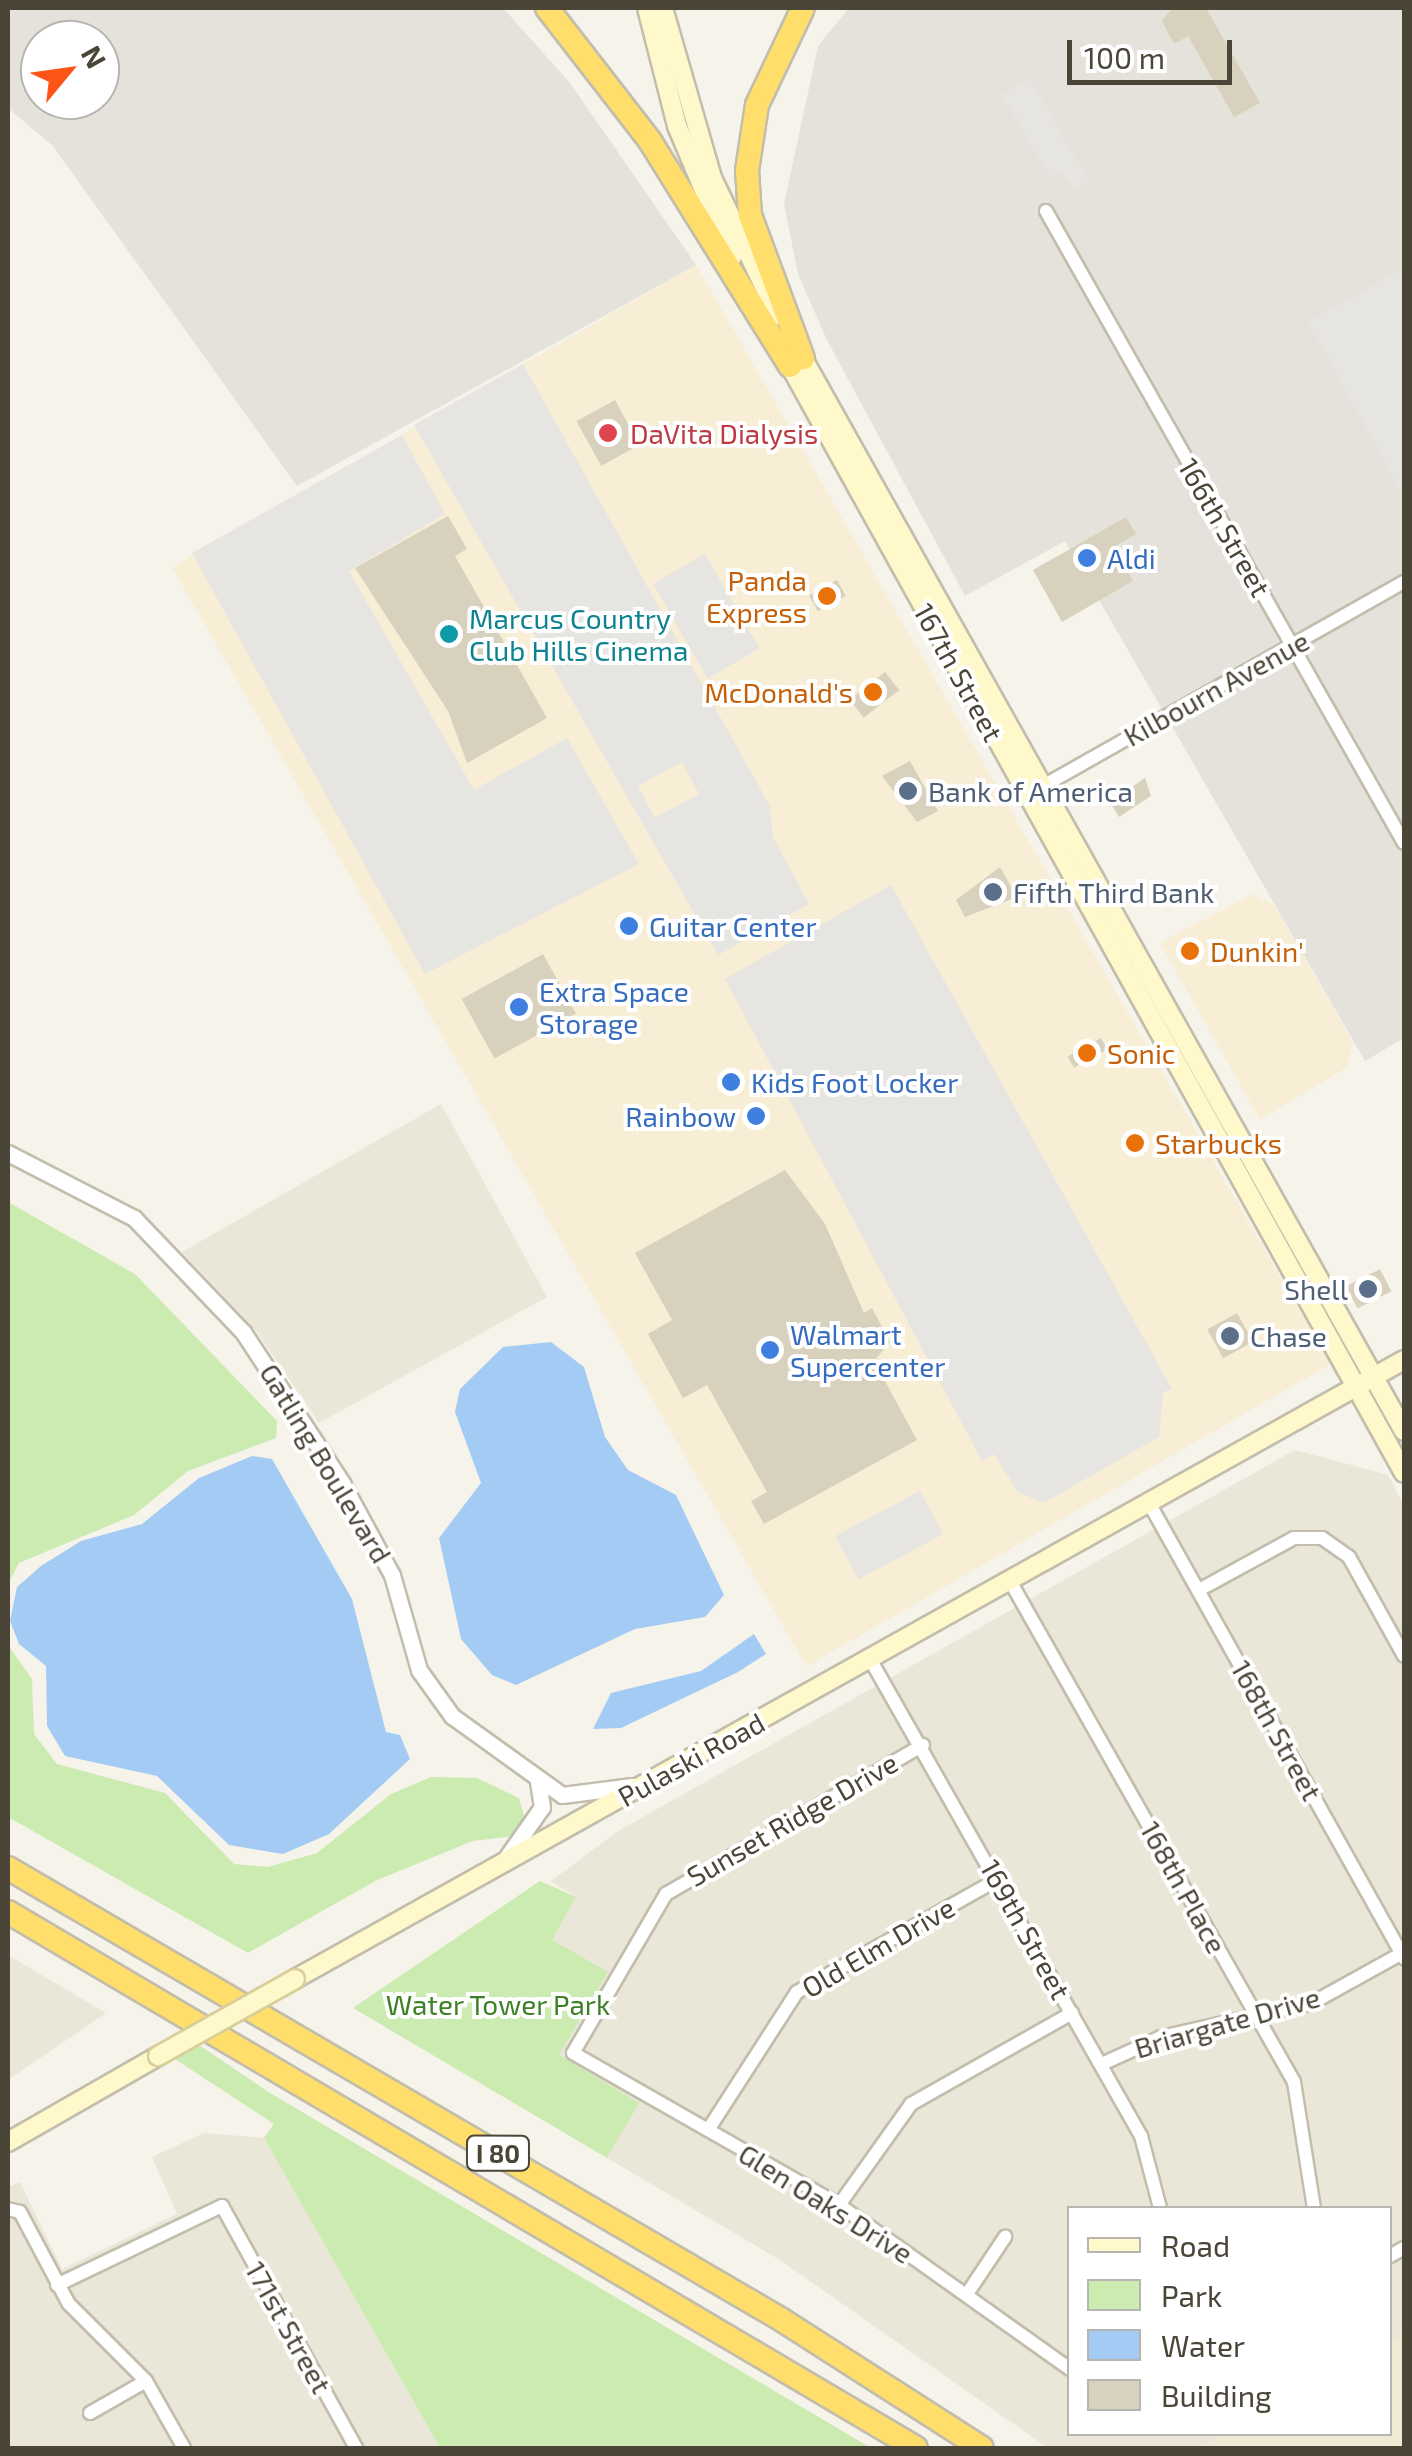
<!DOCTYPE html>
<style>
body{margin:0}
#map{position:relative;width:1412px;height:2456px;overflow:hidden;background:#f6f3ea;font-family:"Exo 2",sans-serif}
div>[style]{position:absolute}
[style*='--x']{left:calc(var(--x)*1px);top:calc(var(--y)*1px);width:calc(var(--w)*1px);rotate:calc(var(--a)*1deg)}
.residential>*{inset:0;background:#eae6d8}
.commercial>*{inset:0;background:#f8edd5;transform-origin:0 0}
.industrial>*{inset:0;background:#e5e2db}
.education>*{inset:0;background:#efead3}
.green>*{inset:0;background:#cbebb1}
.parking>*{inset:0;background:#e7e5e1;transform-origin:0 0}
.water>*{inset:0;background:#a4cbf4}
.building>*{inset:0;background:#d8d1be;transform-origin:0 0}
.roads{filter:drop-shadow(2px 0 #c2bdac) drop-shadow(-2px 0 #c2bdac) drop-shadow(0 2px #c2bdac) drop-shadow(0 -2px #c2bdac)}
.minor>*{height:12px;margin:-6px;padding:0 6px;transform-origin:6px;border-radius:6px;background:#fff}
.tertiary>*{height:15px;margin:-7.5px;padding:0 7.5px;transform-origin:7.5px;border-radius:7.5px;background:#fff}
.secondary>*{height:18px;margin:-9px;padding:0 9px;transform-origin:9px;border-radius:9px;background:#fff8ca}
.motorway>*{height:22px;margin:-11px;padding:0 11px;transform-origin:11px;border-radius:11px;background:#ffde6b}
.bridges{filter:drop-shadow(2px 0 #d8ce98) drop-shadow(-2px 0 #d8ce98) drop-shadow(0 2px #d8ce98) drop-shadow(0 -2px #d8ce98)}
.secondary-bridge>*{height:18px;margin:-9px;padding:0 9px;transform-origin:9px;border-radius:9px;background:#fff8ca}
.dots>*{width:28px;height:28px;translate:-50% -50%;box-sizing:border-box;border:5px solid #fff;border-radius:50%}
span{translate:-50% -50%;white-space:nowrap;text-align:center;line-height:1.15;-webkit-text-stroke:8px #fff;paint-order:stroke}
.shield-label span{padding:2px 8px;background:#fff;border:2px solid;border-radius:8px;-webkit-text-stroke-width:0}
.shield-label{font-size:25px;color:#4a4537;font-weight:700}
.health-label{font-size:28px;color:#be3a42}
.left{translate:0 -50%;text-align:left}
.street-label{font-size:28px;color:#4a4537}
.shop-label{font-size:28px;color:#366cbe}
.right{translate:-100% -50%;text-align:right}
.food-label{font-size:28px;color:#c56008}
.culture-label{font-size:28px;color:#0d838f}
.service-label{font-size:28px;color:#4e5e75}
.park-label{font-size:28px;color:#3e8026}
.frame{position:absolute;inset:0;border:10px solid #4a4537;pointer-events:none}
.legend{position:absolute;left:1067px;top:2206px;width:325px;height:230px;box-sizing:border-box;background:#fff;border:2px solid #b7b5af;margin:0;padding:12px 18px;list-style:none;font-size:30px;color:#4a4537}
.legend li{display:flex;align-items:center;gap:20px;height:50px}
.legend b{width:50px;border:2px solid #b7b5af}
.north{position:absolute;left:20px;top:20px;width:100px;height:100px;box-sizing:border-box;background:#fff;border:2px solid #b7b5af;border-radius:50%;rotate:61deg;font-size:28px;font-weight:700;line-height:40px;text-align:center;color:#4a4537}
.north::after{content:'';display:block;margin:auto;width:35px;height:45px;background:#ff5417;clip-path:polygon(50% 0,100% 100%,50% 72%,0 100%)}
.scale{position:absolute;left:1067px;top:40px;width:165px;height:45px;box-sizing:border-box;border:5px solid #4a4537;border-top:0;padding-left:12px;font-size:30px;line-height:35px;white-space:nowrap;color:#4a4537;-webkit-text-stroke:8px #fff;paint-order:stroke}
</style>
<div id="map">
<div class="residential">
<div style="clip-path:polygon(441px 1104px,547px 1297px,319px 1423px,257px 1332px,182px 1252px)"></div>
<div style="clip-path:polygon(1295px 1450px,1388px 1475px,1404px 1506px,1404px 2334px,1390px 2343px,1390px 2208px,1070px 2208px,1070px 2434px,1225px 2434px,1198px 2448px,1048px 2448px,780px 2260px,607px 2158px,638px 2103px,559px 2056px,552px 1940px,576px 1897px,551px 1881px,618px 1831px)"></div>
<div style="clip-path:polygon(8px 1955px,106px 2013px,8px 2080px)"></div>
<div style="clip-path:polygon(204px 2133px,264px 2138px,440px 2448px,8px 2448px,8px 2187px,20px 2182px,62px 2269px,177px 2214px,152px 2157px)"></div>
</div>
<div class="commercial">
<div style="left:696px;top:265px;width:1269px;height:605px;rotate:60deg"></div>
<div style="clip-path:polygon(1253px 894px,1275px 906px,1353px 1043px,1347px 1067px,1260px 1120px,1160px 943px)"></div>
</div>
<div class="industrial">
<div style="clip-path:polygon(evenodd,8px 8px,503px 8px,570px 83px,696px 265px,297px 486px,53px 146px,8px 108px,8px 8px,40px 40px,100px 40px,100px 100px,40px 100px,40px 40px)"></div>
<div style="clip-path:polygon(849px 8px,1404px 8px,1404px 1038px,1365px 1061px,1065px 541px,965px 596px,827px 340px,798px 274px,784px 204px,818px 46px)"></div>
</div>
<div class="education">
<div style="clip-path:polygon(1404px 2334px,1404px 2448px,1198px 2448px,1225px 2434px,1390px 2434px,1390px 2343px)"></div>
</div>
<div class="green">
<div style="clip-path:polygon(8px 1202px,135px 1274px,277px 1421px,276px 1438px,188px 1471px,134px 1515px,19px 1563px,8px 1584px)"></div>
<div style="clip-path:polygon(8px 1645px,32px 1679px,34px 1734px,57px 1764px,165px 1793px,234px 1864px,268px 1867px,317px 1853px,391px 1794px,431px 1777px,477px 1778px,519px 1798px,524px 1816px,514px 1836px,473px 1841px,377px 1880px,248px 1953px,8px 1817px)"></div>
<div style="clip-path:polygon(540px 1881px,576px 1897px,552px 1940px,608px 1972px,559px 2055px,639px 2103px,607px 2158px,353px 2008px)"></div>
<div style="clip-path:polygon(199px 2045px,270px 2093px,871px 2448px,440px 2448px,264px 2138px,274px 2124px,175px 2059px)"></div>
</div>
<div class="parking">
<div style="clip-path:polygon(1030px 79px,1089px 182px,1077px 189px,1058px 172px,1049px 176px,1002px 95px)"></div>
<div style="clip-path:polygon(1404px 268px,1403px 385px,1404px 497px,1308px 322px)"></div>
<div style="clip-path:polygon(evenodd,523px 364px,770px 806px,773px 837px,809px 904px,718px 955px,414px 425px,523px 364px,682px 762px,699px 794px,655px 818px,638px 786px,682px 762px)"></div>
<div style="clip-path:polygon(402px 435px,445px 514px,349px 571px,474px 790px,567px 738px,639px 864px,425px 974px,192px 553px)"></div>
<div style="left:705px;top:554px;width:109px;height:60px;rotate:60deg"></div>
<div style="clip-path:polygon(891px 885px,1172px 1389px,1163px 1392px,1159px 1437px,1043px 1503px,1018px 1492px,994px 1454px,982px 1461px,725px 979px)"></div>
<div style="left:920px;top:1491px;width:49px;height:96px;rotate:62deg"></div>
</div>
<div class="water">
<div style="clip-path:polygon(551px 1342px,584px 1367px,605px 1437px,628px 1470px,676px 1495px,724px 1595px,705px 1617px,635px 1629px,516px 1685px,492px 1675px,461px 1639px,439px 1538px,481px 1483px,455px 1412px,460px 1389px,503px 1347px)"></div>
<div style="clip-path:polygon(252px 1456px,272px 1459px,352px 1599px,386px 1732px,400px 1735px,410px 1759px,329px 1834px,283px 1854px,229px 1845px,157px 1776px,65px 1756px,47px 1726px,46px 1666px,19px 1644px,10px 1621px,17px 1587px,41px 1566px,81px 1541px,142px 1524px,199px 1478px)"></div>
<div style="clip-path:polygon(754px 1634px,766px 1654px,738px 1672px,621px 1728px,593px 1729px,611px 1693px,701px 1671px)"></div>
</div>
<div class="building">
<div style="clip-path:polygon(1206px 8px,1260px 103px,1234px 117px,1188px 36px,1174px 44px,1162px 21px,1172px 8px)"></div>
<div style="left:615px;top:400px;width:51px;height:44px;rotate:61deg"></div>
<div style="clip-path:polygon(448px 516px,467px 549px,455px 556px,547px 718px,467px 763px,448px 711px,355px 568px)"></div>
<div style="clip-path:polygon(1126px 517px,1136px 534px,1114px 547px,1133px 581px,1062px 622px,1033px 570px)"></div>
<div style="left:837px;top:580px;width:18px;height:32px;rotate:61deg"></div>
<div style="left:885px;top:672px;width:23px;height:45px;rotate:52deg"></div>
<div style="clip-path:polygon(910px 761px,938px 811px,917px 822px,882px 776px)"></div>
<div style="clip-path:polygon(1145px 778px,1151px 796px,1119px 817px,1110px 802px)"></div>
<div style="clip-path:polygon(1000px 867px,1017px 897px,965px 917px,956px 900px)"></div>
<div style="left:543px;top:954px;width:68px;height:93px;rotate:61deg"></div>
<div style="left:1101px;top:1038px;width:13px;height:38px;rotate:61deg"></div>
<div style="clip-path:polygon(785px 1170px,825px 1224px,864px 1313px,872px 1308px,890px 1342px,874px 1361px,917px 1440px,764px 1524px,751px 1501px,767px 1492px,707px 1385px,683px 1398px,648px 1334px,672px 1320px,635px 1253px)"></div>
<div style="left:1380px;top:1269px;width:25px;height:38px;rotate:63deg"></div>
<div style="left:1237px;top:1313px;width:33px;height:34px;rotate:61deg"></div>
</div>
<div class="roads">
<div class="minor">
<div style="--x:1046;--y:211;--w:726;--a:60.47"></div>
<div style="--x:1036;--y:790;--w:423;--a:-29.5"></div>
<div style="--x:1149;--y:1503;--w:522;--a:60.73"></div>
<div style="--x:1010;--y:1581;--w:576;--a:60.45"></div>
<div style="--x:1294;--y:2082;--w:128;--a:81"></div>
<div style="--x:1199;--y:1590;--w:108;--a:-28.7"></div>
<div style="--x:1294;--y:1538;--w:28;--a:0"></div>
<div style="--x:1322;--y:1538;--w:33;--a:35"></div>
<div style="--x:1349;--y:1557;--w:113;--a:60.9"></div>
<div style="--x:870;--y:1659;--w:549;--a:60.4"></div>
<div style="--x:1141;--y:2136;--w:74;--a:75.2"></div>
<div style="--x:923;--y:1745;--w:297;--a:149.9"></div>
<div style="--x:666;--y:1894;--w:184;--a:120.3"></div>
<div style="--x:573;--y:2053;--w:306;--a:29.7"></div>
<div style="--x:839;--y:2205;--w:283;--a:35.4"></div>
<div style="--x:1102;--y:2064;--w:65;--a:-24.6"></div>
<div style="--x:1161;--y:2037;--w:155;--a:-12.7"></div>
<div style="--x:1312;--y:2003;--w:105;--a:-29"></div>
<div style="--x:708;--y:2130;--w:164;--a:-57.2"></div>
<div style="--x:797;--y:1992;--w:231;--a:-29.3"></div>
<div style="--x:839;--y:2205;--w:124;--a:-54.5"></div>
<div style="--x:911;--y:2104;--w:185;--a:-29.5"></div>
<div style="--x:8;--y:2209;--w:12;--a:14"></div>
<div style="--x:20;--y:2212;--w:104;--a:62"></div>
<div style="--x:69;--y:2304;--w:109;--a:45"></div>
<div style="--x:146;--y:2381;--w:77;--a:60.4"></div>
<div style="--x:1390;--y:2256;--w:16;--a:-30"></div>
<div style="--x:57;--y:2285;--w:183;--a:-25.6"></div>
<div style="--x:222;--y:2206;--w:277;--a:61"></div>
<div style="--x:967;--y:2294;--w:69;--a:-56.3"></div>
<div style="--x:90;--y:2413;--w:64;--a:-29.7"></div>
</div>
<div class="tertiary">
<div style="--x:8;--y:1153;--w:142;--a:27.3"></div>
<div style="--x:134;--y:1218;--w:158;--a:46.3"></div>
<div style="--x:243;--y:1332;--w:181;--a:56.7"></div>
<div style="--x:342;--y:1483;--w:105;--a:61.5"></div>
<div style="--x:392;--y:1575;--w:99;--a:74.1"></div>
<div style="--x:419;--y:1670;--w:57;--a:54.3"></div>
<div style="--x:452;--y:1716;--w:135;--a:35.7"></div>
<div style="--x:562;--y:1795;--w:71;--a:-7.3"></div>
<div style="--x:504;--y:1861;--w:66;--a:-54.9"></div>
<div style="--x:542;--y:1807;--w:25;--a:-99"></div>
</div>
<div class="secondary">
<div style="--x:647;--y:8;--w:122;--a:75.7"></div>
<div style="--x:677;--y:126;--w:142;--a:67.2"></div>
<div style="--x:663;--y:8;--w:177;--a:73.9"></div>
<div style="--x:712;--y:178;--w:152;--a:64.3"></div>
<div style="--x:798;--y:350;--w:1239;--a:60.73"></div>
<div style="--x:784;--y:355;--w:1278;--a:60.99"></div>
<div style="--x:295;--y:1979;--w:1270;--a:-29.17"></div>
<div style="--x:8;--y:2142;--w:173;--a:-29.8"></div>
</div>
<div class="motorway">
<div style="--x:547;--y:8;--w:168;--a:52.2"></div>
<div style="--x:650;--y:141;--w:265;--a:58.1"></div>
<div style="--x:803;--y:8;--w:107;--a:115.4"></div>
<div style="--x:757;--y:105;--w:66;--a:98.7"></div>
<div style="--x:747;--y:170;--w:45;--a:86.2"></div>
<div style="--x:750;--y:215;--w:153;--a:69.7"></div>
<div style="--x:8;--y:1868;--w:896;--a:30.28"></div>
<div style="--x:782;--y:2320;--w:237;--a:32.6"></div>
<div style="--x:8;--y:1912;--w:1054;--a:30.55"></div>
</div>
</div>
<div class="bridges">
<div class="secondary-bridge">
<div style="--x:158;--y:2056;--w:157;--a:-29.3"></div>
</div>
</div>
<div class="dots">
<div style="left:608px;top:433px;background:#e0444e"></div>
<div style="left:1087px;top:558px;background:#3f7fe0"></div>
<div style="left:827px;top:596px;background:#e8710a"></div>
<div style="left:449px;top:634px;background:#0f9aa8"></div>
<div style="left:873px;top:692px;background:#e8710a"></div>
<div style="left:908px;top:791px;background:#5c6f8a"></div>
<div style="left:993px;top:892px;background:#5c6f8a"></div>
<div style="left:629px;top:926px;background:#3f7fe0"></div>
<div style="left:1190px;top:951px;background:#e8710a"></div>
<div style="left:519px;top:1007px;background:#3f7fe0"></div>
<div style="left:1087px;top:1053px;background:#e8710a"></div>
<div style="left:731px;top:1082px;background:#3f7fe0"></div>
<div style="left:756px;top:1116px;background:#3f7fe0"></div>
<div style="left:1135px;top:1143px;background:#e8710a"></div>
<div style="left:1368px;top:1289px;background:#5c6f8a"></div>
<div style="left:1230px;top:1336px;background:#5c6f8a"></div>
<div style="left:770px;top:1350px;background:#3f7fe0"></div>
</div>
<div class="shield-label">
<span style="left:498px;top:2153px">I 80</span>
</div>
<div class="health-label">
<span class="left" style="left:630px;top:433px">DaVita Dialysis</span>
</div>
<div class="street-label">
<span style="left:1225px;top:527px;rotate:60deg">166th Street</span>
<span style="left:959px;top:672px;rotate:61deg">167th Street</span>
<span style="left:1216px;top:688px;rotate:-29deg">Kilbourn Avenue</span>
<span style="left:326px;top:1463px;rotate:59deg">Gatling Boulevard</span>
<span style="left:1277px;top:1730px;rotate:61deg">168th Street</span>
<span style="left:691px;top:1759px;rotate:-29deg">Pulaski Road</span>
<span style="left:792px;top:1819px;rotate:-30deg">Sunset Ridge Drive</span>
<span style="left:1184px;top:1887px;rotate:61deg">168th Place</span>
<span style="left:1026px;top:1929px;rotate:61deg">169th Street</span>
<span style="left:878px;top:1947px;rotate:-30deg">Old Elm Drive</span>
<span style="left:1227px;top:2022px;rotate:-16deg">Briargate Drive</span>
<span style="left:826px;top:2203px;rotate:32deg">Glen Oaks Drive</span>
<span style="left:289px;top:2327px;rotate:61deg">171st Street</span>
</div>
<div class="shop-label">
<span class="left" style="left:1107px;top:558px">Aldi</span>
<span class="left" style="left:649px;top:926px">Guitar Center</span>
<span class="left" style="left:539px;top:1007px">Extra Space<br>Storage</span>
<span class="left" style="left:751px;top:1082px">Kids Foot Locker</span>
<span class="right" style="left:736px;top:1116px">Rainbow</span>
<span class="left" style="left:790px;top:1350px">Walmart<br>Supercenter</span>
</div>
<div class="food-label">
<span class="right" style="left:807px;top:596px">Panda<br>Express</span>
<span class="right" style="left:853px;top:692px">McDonald's</span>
<span class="left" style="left:1210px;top:951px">Dunkin'</span>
<span class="left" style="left:1107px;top:1053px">Sonic</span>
<span class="left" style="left:1155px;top:1143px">Starbucks</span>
</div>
<div class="culture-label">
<span class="left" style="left:469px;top:634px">Marcus Country<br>Club Hills Cinema</span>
</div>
<div class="service-label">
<span class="left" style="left:928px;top:791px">Bank of America</span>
<span class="left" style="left:1013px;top:892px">Fifth Third Bank</span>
<span class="right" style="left:1348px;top:1289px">Shell</span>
<span class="left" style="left:1250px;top:1336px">Chase</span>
</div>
<div class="park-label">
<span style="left:498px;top:2004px">Water Tower Park</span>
</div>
<div class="frame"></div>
<ul class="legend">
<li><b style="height:12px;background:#fff8ca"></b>Road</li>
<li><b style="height:28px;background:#cbebb1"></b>Park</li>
<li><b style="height:28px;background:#a4cbf4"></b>Water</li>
<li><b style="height:28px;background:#d8d1be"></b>Building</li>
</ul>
<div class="north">N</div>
<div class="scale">100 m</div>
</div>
